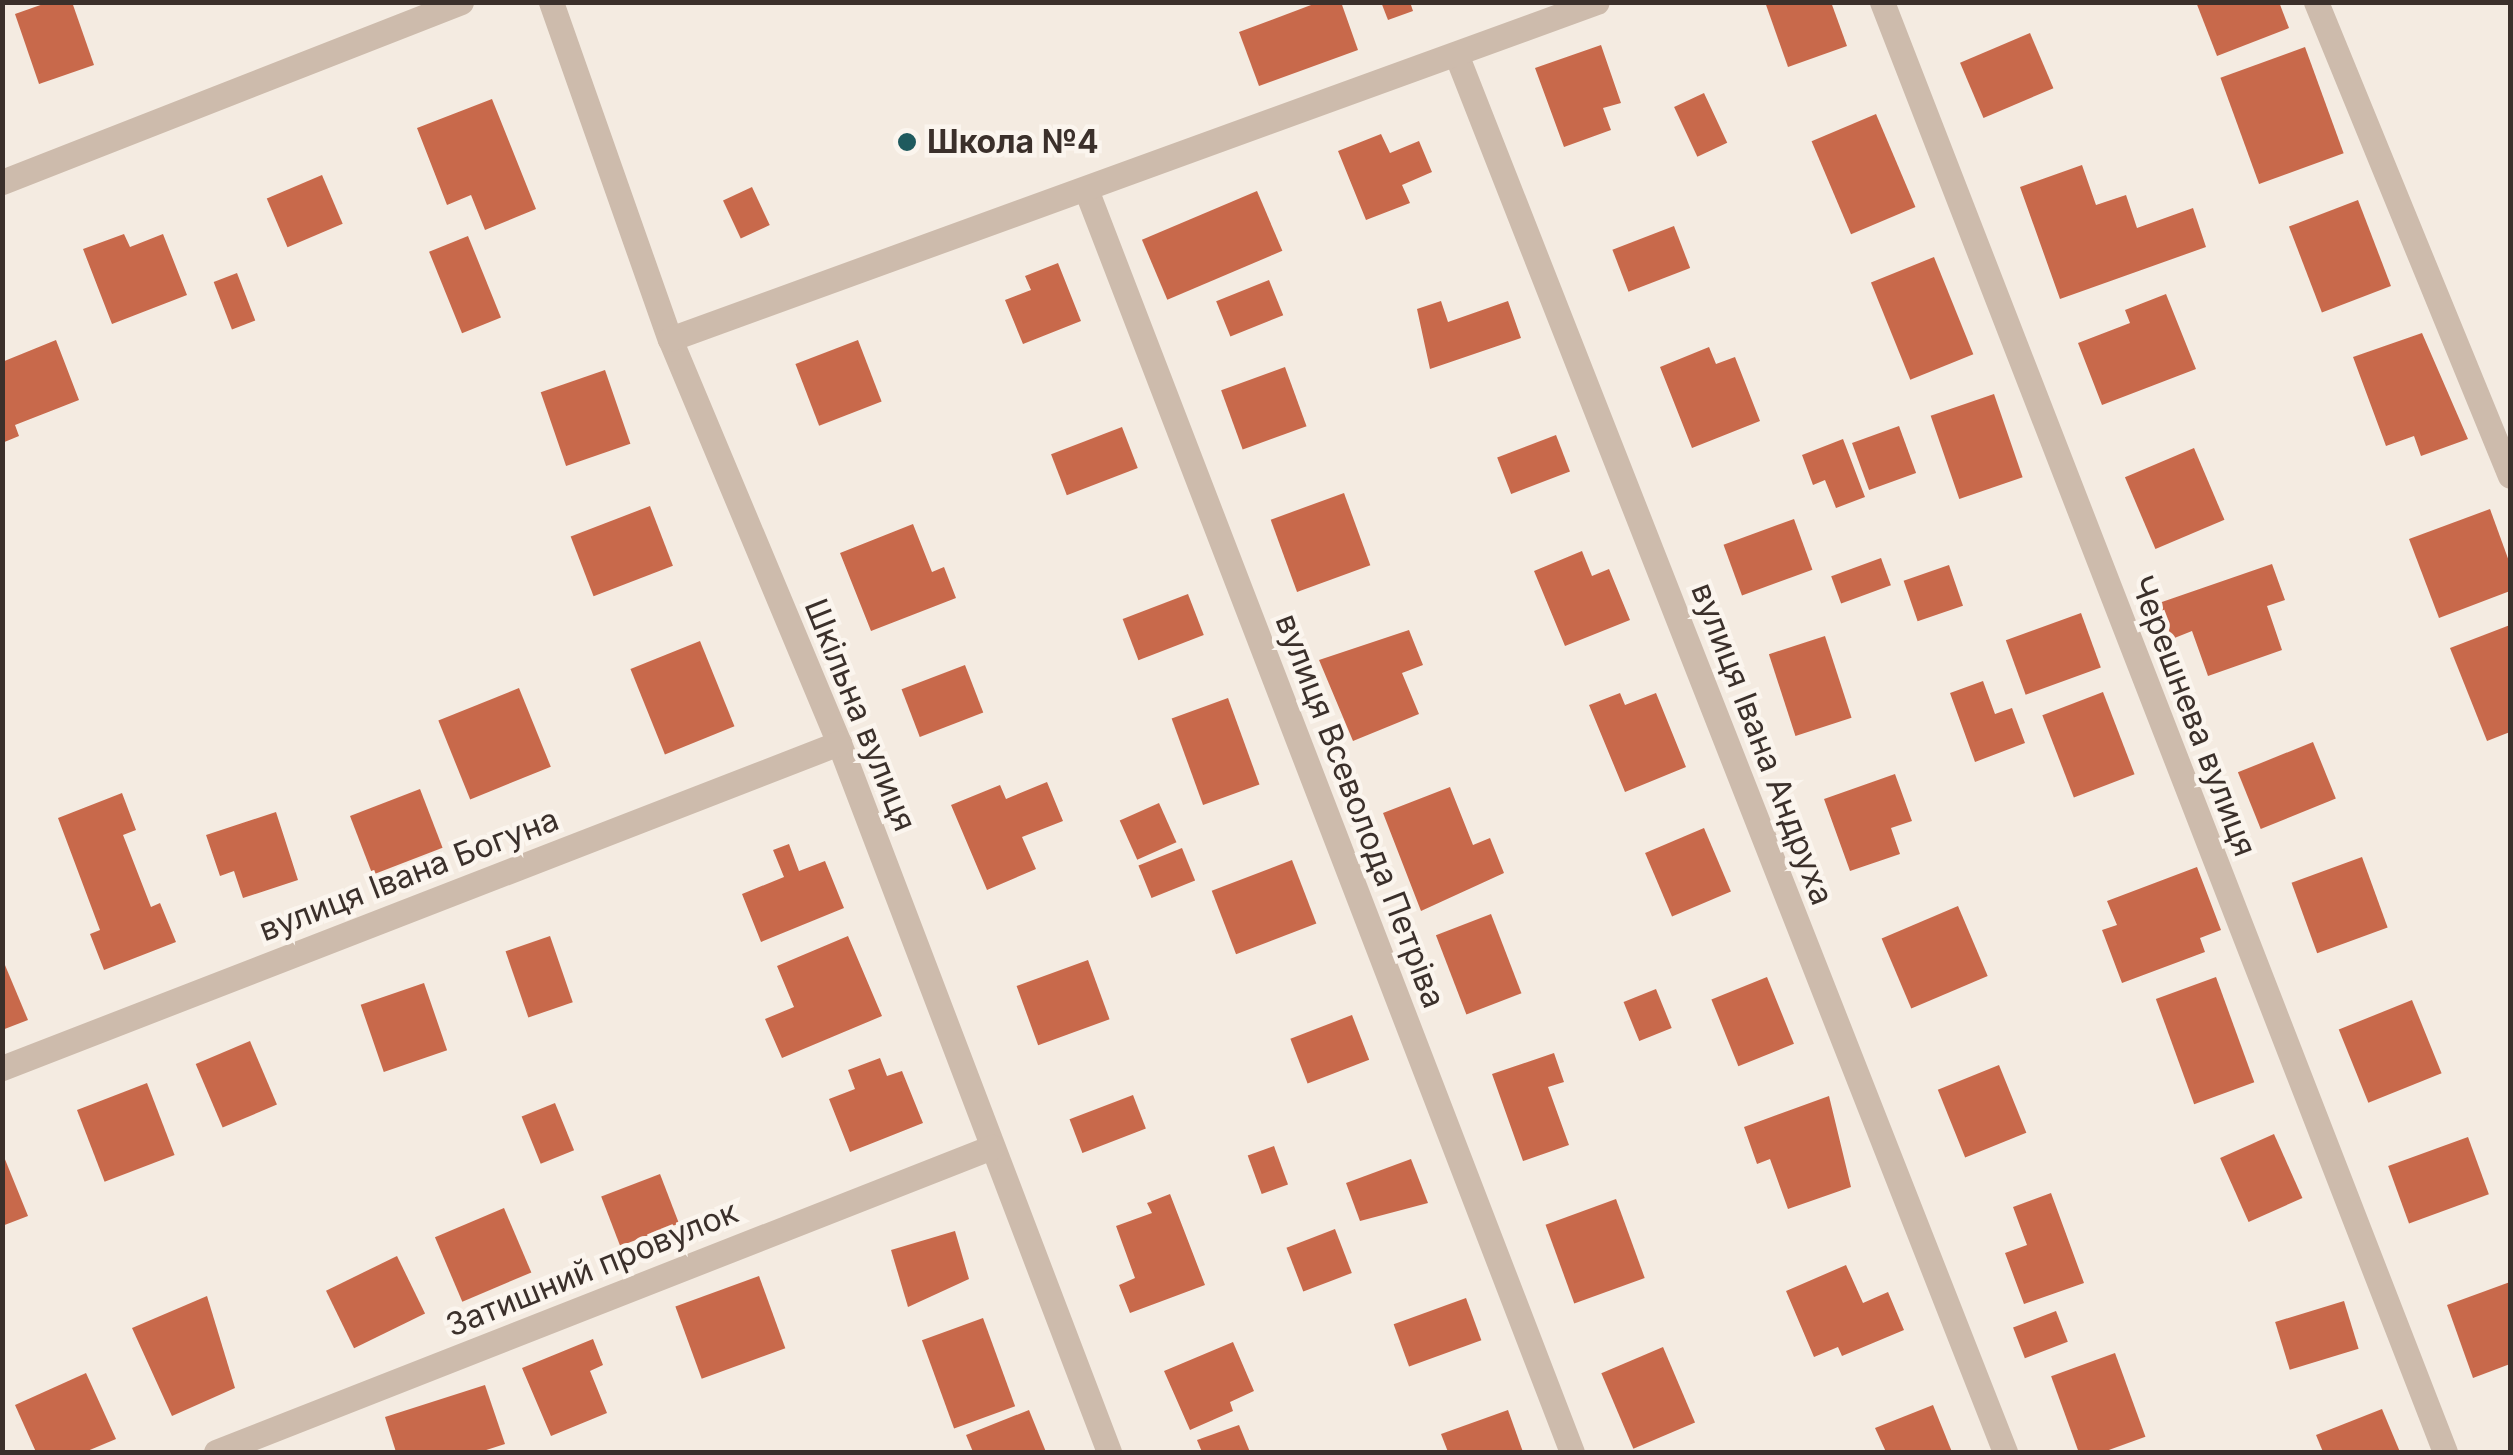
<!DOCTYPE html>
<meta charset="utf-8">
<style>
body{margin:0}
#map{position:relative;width:2513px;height:1455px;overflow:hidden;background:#f4ebe1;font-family:Inter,sans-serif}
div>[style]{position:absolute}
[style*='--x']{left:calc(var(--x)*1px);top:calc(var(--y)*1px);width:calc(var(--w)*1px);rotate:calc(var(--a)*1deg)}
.building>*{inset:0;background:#c8694b;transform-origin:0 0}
.minor>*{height:25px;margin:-12.5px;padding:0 12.5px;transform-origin:12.5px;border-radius:12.5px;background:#cdbbac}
.dots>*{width:28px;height:28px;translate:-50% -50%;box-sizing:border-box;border:5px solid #fbf5ee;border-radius:50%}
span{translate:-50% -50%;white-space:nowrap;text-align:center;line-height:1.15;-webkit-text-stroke:9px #fbf5ee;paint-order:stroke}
.poi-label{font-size:32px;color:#3b302b;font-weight:700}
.left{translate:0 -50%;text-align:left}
.street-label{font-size:32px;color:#3b302b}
.frame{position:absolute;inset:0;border:5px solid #3b302b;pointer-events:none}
</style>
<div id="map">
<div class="building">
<div style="clip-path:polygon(49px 2px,72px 2px,94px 65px,39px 84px,15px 14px)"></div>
<div style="clip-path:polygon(1319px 2px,1341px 2px,1358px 50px,1259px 86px,1239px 32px)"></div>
<div style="clip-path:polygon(1381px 2px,1410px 2px,1413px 11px,1388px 20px)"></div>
<div style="clip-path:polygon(1765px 2px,1831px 2px,1847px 46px,1788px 67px)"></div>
<div style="clip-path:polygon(2196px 2px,2279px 2px,2289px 28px,2217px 56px)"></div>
<div style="left:2030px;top:33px;width:60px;height:76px;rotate:67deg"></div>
<div style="clip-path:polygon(1601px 45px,1621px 103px,1603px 108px,1611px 130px,1564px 147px,1535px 68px)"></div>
<div style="left:2305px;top:47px;width:113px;height:90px;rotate:70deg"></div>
<div style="left:1704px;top:93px;width:55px;height:33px;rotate:65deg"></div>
<div style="clip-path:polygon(492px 99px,536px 209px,485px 230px,471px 195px,447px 205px,417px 128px)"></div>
<div style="left:1876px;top:114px;width:101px;height:70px;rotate:67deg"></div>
<div style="clip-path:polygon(1381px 134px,1390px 153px,1419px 141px,1432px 172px,1402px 185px,1410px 203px,1366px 220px,1338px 151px)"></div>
<div style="clip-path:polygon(2082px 165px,2096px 205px,2126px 195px,2137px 228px,2193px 208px,2206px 247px,2060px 299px,2020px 187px)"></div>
<div style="left:322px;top:175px;width:53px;height:60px;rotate:67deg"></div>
<div style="left:752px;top:187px;width:42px;height:32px;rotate:65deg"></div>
<div style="left:1257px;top:191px;width:65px;height:125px;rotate:67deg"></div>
<div style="left:2358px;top:200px;width:92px;height:74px;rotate:69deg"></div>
<div style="left:1674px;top:226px;width:45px;height:66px;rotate:69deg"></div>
<div style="clip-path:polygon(124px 234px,130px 247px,163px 234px,187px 295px,112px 324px,83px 249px)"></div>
<div style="left:468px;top:236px;width:88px;height:42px;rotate:68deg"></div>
<div style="left:1934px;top:257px;width:105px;height:68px;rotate:68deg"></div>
<div style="clip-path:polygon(1058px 263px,1081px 321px,1023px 344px,1005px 300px,1031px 290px,1025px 276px)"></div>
<div style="left:237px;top:273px;width:51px;height:25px;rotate:69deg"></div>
<div style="left:1269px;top:280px;width:38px;height:57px;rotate:68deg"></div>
<div style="clip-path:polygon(2166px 294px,2196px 369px,2102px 405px,2078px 343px,2130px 323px,2125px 310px)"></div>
<div style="clip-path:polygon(1441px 301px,1448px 322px,1508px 301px,1521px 338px,1430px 369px,1417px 309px)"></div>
<div style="clip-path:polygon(2422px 333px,2468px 439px,2421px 456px,2414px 436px,2386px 446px,2353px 357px)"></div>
<div style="clip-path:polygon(56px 340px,79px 400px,15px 425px,19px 436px,2px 443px,2px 362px)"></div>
<div style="left:858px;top:340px;width:66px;height:67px;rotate:69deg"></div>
<div style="clip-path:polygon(1709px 347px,1716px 364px,1735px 357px,1760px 421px,1692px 448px,1660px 367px)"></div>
<div style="left:1285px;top:367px;width:63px;height:68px;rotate:70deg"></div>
<div style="left:605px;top:370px;width:78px;height:68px;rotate:71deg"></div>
<div style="left:1994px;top:394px;width:88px;height:67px;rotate:71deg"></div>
<div style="left:1899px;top:426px;width:50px;height:50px;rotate:70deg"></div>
<div style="left:1122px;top:427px;width:44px;height:76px;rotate:69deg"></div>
<div style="left:1556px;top:435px;width:39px;height:63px;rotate:69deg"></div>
<div style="clip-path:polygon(1843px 439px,1865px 497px,1836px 508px,1825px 480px,1813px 485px,1802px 455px)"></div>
<div style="left:2194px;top:448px;width:78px;height:75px;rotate:67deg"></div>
<div style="left:1344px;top:493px;width:77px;height:78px;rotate:70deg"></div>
<div style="left:650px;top:506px;width:64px;height:85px;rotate:69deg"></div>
<div style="clip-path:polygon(2490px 509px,2510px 564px,2510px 591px,2439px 618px,2409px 539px)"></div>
<div style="left:1794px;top:519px;width:54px;height:75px;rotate:70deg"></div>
<div style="clip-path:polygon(913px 524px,932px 572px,944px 567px,956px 598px,871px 631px,840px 553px)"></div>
<div style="clip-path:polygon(1582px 551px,1592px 576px,1609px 569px,1630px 620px,1565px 646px,1534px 571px)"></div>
<div style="left:1881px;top:558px;width:29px;height:53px;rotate:70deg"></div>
<div style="clip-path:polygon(2272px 564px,2285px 600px,2267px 606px,2282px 650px,2208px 676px,2192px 631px,2172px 639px,2159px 603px)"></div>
<div style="left:1949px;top:565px;width:43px;height:48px;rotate:71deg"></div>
<div style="left:1188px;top:594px;width:44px;height:70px;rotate:69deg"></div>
<div style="left:2081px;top:613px;width:58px;height:80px;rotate:70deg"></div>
<div style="clip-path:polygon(2510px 625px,2510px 732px,2487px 741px,2450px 648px)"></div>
<div style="clip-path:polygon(1409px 630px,1423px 665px,1402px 673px,1419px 714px,1353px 741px,1319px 660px)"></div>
<div style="left:1825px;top:636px;width:86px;height:59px;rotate:72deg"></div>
<div style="left:700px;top:641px;width:92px;height:75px;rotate:68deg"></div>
<div style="left:965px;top:665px;width:51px;height:68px;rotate:69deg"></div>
<div style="clip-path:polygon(1983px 681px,1995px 714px,2012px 708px,2025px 743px,1975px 762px,1950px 693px)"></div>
<div style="left:519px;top:688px;width:85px;height:87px;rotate:68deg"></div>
<div style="left:2103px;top:692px;width:88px;height:65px;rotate:69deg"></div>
<div style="clip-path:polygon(1620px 693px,1625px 705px,1656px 693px,1686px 767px,1625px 792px,1589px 705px)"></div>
<div style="left:1228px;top:698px;width:92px;height:60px;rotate:70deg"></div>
<div style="left:2313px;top:742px;width:61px;height:81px;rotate:68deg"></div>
<div style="clip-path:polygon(1895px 774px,1912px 821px,1891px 828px,1900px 854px,1850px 871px,1824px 799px)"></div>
<div style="clip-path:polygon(1047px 782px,1063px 821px,1022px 837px,1036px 869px,987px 890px,951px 805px,1000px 785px,1006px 799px)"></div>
<div style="clip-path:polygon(1450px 787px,1473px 845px,1490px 838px,1504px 873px,1421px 911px,1383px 813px)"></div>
<div style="left:420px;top:789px;width:63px;height:75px;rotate:69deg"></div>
<div style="clip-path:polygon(122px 793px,136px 830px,123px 835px,151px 907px,160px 903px,176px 942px,104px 970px,90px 934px,100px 930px,58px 818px)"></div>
<div style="left:1159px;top:803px;width:43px;height:43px;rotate:66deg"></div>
<div style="clip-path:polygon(276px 812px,298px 880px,243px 898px,234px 871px,220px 876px,206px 835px)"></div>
<div style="left:1704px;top:828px;width:69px;height:64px;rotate:67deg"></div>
<div style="clip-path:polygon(789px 844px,799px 871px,825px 861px,844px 908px,761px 942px,742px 894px,784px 877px,773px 850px)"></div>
<div style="left:1182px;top:848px;width:35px;height:47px;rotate:68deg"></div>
<div style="left:2362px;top:857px;width:75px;height:75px;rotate:70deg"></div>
<div style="left:1292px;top:860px;width:68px;height:86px;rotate:69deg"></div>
<div style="clip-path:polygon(2197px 867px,2221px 930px,2200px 938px,2205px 952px,2122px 983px,2102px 930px,2117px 925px,2107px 901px)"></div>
<div style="left:1958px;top:906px;width:76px;height:83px;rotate:67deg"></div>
<div style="left:1491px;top:914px;width:85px;height:59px;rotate:69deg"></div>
<div style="left:550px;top:936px;width:70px;height:47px;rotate:71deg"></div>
<div style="clip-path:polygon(848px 936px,882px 1016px,782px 1058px,765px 1019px,794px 1007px,777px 966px)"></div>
<div style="clip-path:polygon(2px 958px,28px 1020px,2px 1030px)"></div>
<div style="left:1088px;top:960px;width:63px;height:76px;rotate:70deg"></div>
<div style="left:1767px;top:977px;width:72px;height:60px;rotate:68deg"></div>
<div style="left:2216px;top:977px;width:112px;height:64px;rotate:70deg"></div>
<div style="left:424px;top:983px;width:71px;height:67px;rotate:71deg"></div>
<div style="left:1656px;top:989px;width:42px;height:35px;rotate:68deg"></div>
<div style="left:2412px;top:1000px;width:79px;height:79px;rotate:68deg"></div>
<div style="left:1352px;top:1015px;width:48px;height:66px;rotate:69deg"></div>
<div style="left:250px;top:1041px;width:69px;height:59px;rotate:67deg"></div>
<div style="clip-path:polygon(1554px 1053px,1564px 1082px,1548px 1087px,1569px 1145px,1523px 1161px,1492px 1074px)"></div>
<div style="clip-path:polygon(880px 1058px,887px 1076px,902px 1071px,923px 1123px,850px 1152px,829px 1099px,855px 1089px,848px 1070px)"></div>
<div style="left:1999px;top:1065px;width:73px;height:66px;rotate:68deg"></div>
<div style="left:147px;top:1083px;width:77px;height:75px;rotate:69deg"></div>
<div style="left:1133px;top:1095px;width:36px;height:68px;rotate:69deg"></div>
<div style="clip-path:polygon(1829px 1096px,1851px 1187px,1788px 1209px,1770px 1159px,1757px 1164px,1744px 1127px)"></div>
<div style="left:555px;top:1103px;width:51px;height:36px;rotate:68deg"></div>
<div style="left:2274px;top:1134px;width:70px;height:59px;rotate:66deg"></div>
<div style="left:2468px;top:1137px;width:61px;height:85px;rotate:70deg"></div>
<div style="left:1274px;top:1146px;width:41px;height:28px;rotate:70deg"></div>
<div style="clip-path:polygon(2px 1152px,28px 1216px,2px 1226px)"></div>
<div style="clip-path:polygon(1411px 1159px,1428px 1203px,1360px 1221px,1346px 1183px)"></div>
<div style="left:660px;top:1174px;width:53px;height:63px;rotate:69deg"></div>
<div style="clip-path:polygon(2051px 1193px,2084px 1283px,2024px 1304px,2005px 1253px,2027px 1245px,2013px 1207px)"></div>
<div style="clip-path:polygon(1170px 1194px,1205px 1285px,1130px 1313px,1119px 1285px,1135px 1278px,1116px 1226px,1152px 1213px,1147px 1203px)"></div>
<div style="left:1616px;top:1199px;width:84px;height:75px;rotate:70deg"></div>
<div style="left:504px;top:1208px;width:70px;height:75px;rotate:67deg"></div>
<div style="left:1335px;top:1229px;width:47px;height:52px;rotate:69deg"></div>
<div style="clip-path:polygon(955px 1231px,969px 1279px,908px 1307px,891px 1250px)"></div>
<div style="left:397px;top:1256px;width:64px;height:79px;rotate:64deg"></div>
<div style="clip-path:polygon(1846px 1265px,1863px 1303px,1888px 1292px,1904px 1330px,1842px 1356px,1838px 1347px,1814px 1357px,1786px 1291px)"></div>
<div style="left:759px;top:1276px;width:77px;height:89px;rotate:70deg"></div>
<div style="clip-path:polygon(2510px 1282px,2510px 1364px,2473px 1378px,2447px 1305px)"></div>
<div style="clip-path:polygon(207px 1296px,235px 1388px,172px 1416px,132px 1328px)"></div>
<div style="left:1466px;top:1298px;width:45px;height:77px;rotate:70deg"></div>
<div style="left:2344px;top:1301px;width:50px;height:72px;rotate:73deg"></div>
<div style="left:2056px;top:1311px;width:33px;height:46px;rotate:69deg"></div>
<div style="left:983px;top:1318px;width:94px;height:65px;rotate:70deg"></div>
<div style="clip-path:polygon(593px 1339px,603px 1365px,590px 1371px,607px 1413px,551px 1436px,522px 1368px)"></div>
<div style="clip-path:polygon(1233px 1342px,1254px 1391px,1230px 1402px,1233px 1411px,1190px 1430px,1164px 1371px)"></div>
<div style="left:1663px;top:1347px;width:82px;height:67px;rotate:67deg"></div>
<div style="left:2115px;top:1353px;width:89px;height:68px;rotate:70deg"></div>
<div style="clip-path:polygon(86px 1373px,116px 1439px,85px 1452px,36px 1452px,15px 1405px)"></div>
<div style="clip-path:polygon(485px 1385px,505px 1444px,480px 1452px,396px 1452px,385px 1417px)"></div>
<div style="clip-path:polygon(1933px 1405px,1952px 1452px,1886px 1452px,1875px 1428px)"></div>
<div style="clip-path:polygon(2382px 1409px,2400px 1452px,2323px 1452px,2316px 1435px)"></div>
<div style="clip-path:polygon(1029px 1410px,1046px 1452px,973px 1452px,966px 1435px)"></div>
<div style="clip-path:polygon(1508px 1410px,1523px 1452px,1448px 1452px,1441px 1434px)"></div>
<div style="clip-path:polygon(1239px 1425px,1250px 1452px,1202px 1452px,1197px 1440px)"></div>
</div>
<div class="minor">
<div style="--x:551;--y:2;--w:357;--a:70.6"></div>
<div style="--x:670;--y:339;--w:438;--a:67.3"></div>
<div style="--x:839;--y:743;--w:759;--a:69.15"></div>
<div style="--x:1882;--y:2;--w:1555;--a:68.78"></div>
<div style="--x:2316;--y:2;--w:512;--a:67.74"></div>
<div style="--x:1458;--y:59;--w:1497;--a:68.56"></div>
<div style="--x:2;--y:182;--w:493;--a:-21.4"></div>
<div style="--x:1087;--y:192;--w:1350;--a:68.95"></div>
<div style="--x:670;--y:339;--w:986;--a:-19.98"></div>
<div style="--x:2;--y:1068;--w:898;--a:-21.22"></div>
<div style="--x:216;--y:1452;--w:834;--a:-21.46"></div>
</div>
<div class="dots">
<div style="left:907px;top:142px;background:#1f5a5e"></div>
</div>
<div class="poi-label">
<span class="left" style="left:927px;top:142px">Школа №4</span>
</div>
<div class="street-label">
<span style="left:860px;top:715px;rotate:68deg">Шкільна вулиця</span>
<span style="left:2193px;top:716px;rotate:69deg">Черешнева вулиця</span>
<span style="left:1762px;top:744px;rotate:69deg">вулиця Івана Андруха</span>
<span style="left:1360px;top:811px;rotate:69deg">вулиця Всеволода Петріва</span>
<span style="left:409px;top:875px;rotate:-21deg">вулиця Івана Богуна</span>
<span style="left:592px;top:1269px;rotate:-22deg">Затишний провулок</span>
</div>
<div class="frame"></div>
</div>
